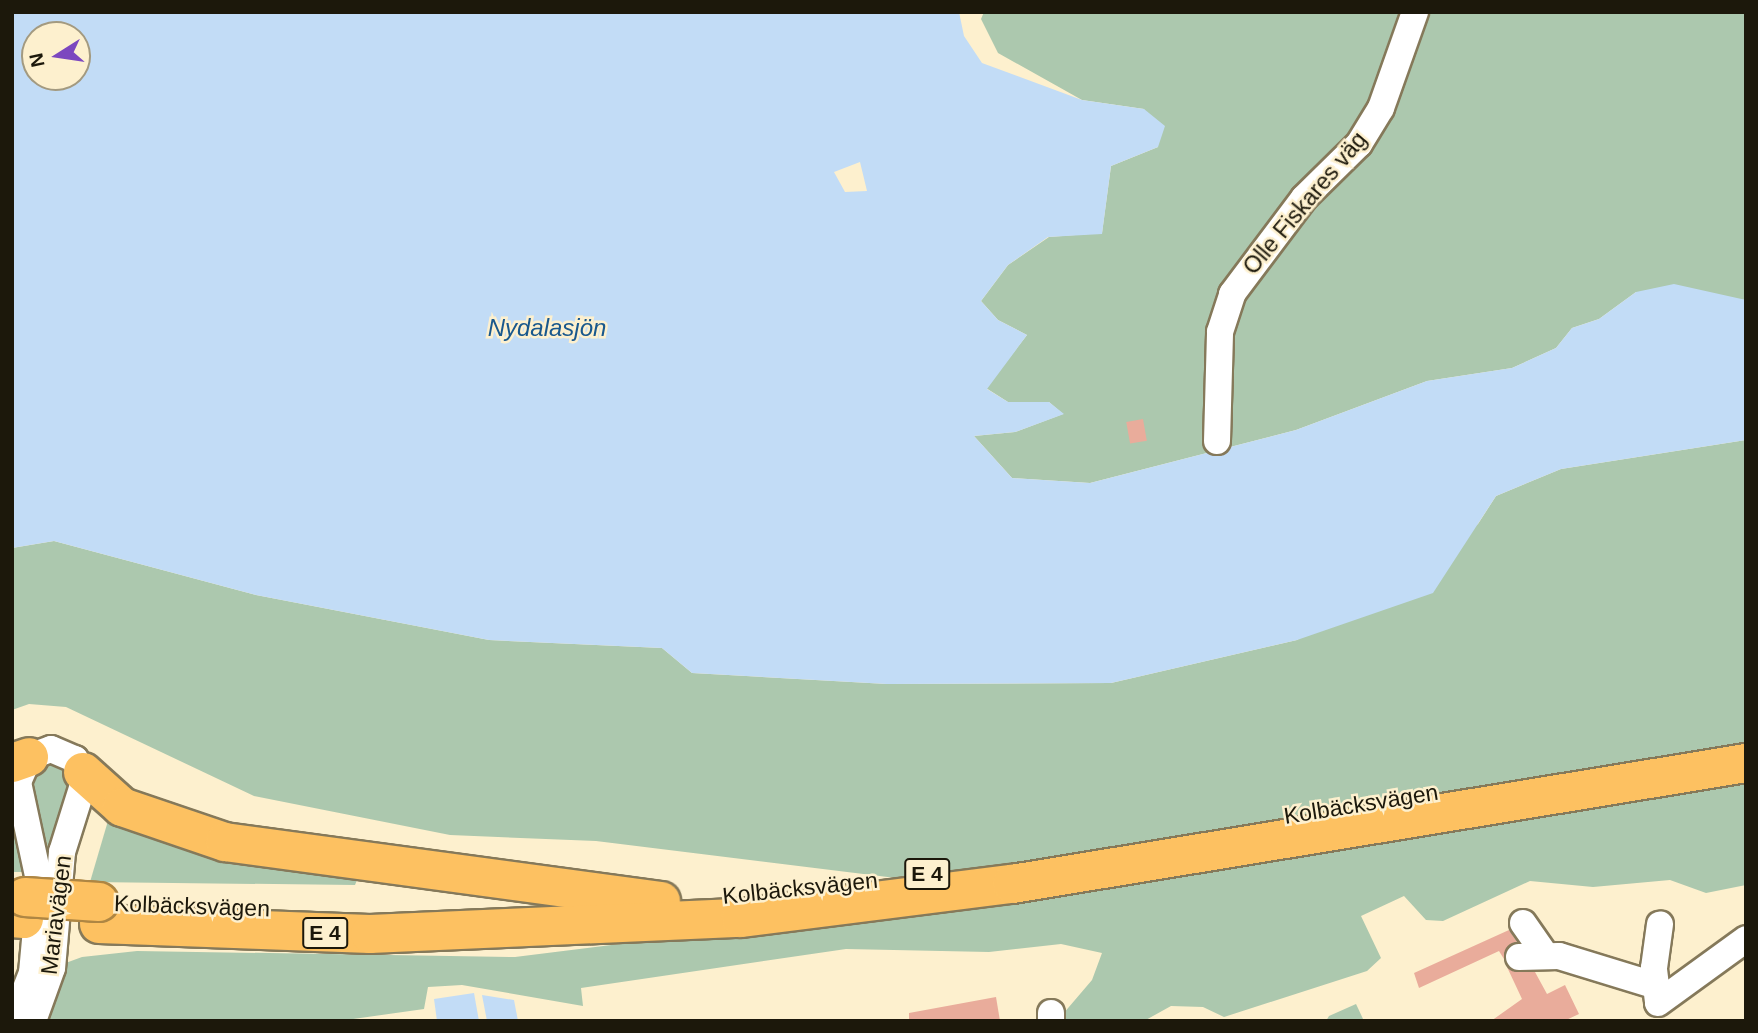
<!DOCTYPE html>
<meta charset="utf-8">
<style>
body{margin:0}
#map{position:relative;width:1758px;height:1033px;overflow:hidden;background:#fdf0ce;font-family:Arial,sans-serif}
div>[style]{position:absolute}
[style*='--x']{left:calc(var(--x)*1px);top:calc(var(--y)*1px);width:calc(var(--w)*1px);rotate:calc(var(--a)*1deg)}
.green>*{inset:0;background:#acc8ae}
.water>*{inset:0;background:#c2dcf6}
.building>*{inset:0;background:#e9ac9b;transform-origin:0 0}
.roads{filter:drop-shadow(2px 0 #85795a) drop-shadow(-2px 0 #85795a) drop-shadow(0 2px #85795a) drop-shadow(0 -2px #85795a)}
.minor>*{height:26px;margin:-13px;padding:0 13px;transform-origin:13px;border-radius:13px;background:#fff}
.highway>*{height:38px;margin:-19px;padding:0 19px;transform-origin:19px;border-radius:19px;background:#fdc161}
.bridges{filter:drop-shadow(2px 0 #ae8643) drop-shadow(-2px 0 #ae8643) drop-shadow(0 2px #ae8643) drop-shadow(0 -2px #ae8643)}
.highway-bridge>*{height:38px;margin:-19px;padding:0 19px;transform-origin:19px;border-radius:19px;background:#fdc161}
span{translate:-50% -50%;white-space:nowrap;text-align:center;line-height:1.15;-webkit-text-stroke:5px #fdf0ce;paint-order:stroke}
.shield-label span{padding:2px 5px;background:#fdf0ce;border:2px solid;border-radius:5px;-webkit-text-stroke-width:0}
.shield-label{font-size:21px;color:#1c180b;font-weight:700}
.street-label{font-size:23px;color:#1c180b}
.water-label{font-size:24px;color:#19588d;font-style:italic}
.frame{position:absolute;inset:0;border:14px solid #1c180b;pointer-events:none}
.north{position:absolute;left:21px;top:21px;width:70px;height:70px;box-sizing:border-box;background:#fdf0ce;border:2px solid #a39a80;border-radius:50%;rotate:258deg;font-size:19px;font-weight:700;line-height:28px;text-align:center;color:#1c180b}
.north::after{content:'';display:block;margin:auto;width:24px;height:32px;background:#7c47bf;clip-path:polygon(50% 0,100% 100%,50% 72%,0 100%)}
</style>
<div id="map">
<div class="green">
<div style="clip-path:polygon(984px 12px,1746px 12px,1746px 300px,1636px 292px,1599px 319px,1572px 328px,1556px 348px,1512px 368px,1427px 381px,1296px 430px,1090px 483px,1012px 478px,974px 436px,1015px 432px,1063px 414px,1049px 402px,1008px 402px,986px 388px,1027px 335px,998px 320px,981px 301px,1008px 265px,1049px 237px,1102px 233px,1111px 166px,1158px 147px,1144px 109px,1082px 100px,998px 53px,981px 19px)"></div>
<div style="clip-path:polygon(1746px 440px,1746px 885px,1706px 893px,1670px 880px,1593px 887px,1530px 881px,1443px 921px,1426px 920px,1404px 896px,1361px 916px,1381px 958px,1367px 971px,1224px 1017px,1203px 1007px,1171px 1006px,1144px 1021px,1057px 1021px,1092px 980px,1102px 953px,1061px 944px,989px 952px,846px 949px,581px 988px,583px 1006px,462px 985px,428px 987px,424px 1009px,339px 1021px,33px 1021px,52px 968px,82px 957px,137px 951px,515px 957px,916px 907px,912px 880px,596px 841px,450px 835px,254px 796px,66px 707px,29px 704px,12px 710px,12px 548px,54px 541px,256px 595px,489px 640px,662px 648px,692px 673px,887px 684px,1111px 683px,1297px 640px,1478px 524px,1496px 496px,1561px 469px)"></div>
<div style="clip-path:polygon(56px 761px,72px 780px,51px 858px,31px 789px,32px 775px)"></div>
<div style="clip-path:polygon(12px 814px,26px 872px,12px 872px)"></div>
<div style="clip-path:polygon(110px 814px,359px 875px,355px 885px,90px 882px)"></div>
<div style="clip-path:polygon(1356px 1004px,1364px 1021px,1326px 1021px,1329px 1016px)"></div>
</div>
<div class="water">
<div style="clip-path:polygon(evenodd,12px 12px,959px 12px,964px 36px,982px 63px,1082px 100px,1144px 109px,1165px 126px,1158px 147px,1111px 166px,1102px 234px,1048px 237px,1008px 265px,981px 301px,998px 320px,1027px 335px,987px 389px,1008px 402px,1049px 402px,1064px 414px,1015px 432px,974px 436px,1012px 478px,1090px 483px,1296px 430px,1427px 381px,1512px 368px,1556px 348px,1572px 328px,1599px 319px,1636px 292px,1674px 284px,1746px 300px,1746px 440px,1561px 469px,1496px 496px,1433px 593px,1297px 640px,1111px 683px,887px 684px,692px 673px,662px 648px,489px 640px,256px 595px,54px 541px,12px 548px,12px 12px,35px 35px,77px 35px,77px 77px,35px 77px,35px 35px,12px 12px,860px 162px,867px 191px,845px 192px,834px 172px,860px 162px)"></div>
<div style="clip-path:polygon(474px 993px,479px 1021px,437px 1021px,434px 999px)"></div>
<div style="clip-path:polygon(482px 995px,514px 1000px,518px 1021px,487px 1021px)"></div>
</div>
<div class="building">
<div style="left:1143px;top:419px;width:22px;height:17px;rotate:80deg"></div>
<div style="clip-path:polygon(1509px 930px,1517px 942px,1504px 959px,1499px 951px,1419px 988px,1414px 973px)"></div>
<div style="clip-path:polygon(1507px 967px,1535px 972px,1547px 994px,1565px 985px,1579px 1014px,1564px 1021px,1491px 1021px,1522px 999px)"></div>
<div style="clip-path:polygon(996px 997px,1000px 1021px,909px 1021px,909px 1013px)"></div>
</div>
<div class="roads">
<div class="minor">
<div style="--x:1217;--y:441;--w:109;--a:-88.4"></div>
<div style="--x:1220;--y:332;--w:40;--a:-72"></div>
<div style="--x:1232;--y:294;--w:120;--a:-53.1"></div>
<div style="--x:1304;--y:198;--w:77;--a:-44.5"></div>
<div style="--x:1359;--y:144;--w:42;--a:-58.6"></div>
<div style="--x:1381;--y:108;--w:102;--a:-70.5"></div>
<div style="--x:1523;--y:923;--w:38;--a:55"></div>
<div style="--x:1519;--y:957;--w:40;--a:-1.4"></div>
<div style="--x:1559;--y:956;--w:99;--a:17"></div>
<div style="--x:1658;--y:1002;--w:34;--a:-97"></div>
<div style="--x:1654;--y:968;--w:44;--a:-82.2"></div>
<div style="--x:1658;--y:1003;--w:109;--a:-36"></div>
<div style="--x:13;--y:1021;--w:52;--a:-68.4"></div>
<div style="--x:32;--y:973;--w:88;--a:-84.8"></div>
<div style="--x:40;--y:885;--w:105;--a:-102.1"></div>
<div style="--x:18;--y:782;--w:27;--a:-66"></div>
<div style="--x:29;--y:757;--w:23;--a:-20"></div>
<div style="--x:51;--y:749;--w:26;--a:23"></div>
<div style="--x:75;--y:759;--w:27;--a:73"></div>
<div style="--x:83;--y:785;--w:70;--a:107.4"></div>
<div style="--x:62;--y:852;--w:116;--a:94.9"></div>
<div style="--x:52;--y:968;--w:56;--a:109.7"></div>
<div style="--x:1051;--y:1021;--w:8;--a:-90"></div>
</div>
<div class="highway">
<div style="--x:12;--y:763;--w:18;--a:-19"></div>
<div style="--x:83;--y:772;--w:52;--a:41.9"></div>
<div style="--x:122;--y:807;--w:109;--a:18.8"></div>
<div style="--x:225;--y:842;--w:440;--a:7.7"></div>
<div style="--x:12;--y:918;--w:12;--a:5"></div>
<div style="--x:99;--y:924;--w:271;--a:2.1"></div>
<div style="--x:370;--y:934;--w:371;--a:-2.5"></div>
<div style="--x:741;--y:918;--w:273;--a:-7.2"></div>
<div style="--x:1012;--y:884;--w:744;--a:-9.36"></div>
</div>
</div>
<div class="bridges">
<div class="highway-bridge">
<div style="--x:25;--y:897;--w:74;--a:3.9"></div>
</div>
</div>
<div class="shield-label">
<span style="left:927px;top:874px">E 4</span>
<span style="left:325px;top:933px">E 4</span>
</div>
<div class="street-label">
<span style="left:1305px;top:203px;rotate:-50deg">Olle Fiskares väg</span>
<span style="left:1361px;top:804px;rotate:-9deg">Kolbäcksvägen</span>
<span style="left:800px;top:888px;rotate:-6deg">Kolbäcksvägen</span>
<span style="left:192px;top:906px;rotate:2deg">Kolbäcksvägen</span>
<span style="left:56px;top:915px;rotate:-83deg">Mariavägen</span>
</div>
<div class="water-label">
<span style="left:547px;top:328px">Nydalasjön</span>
</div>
<div class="frame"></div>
<div class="north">N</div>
</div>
